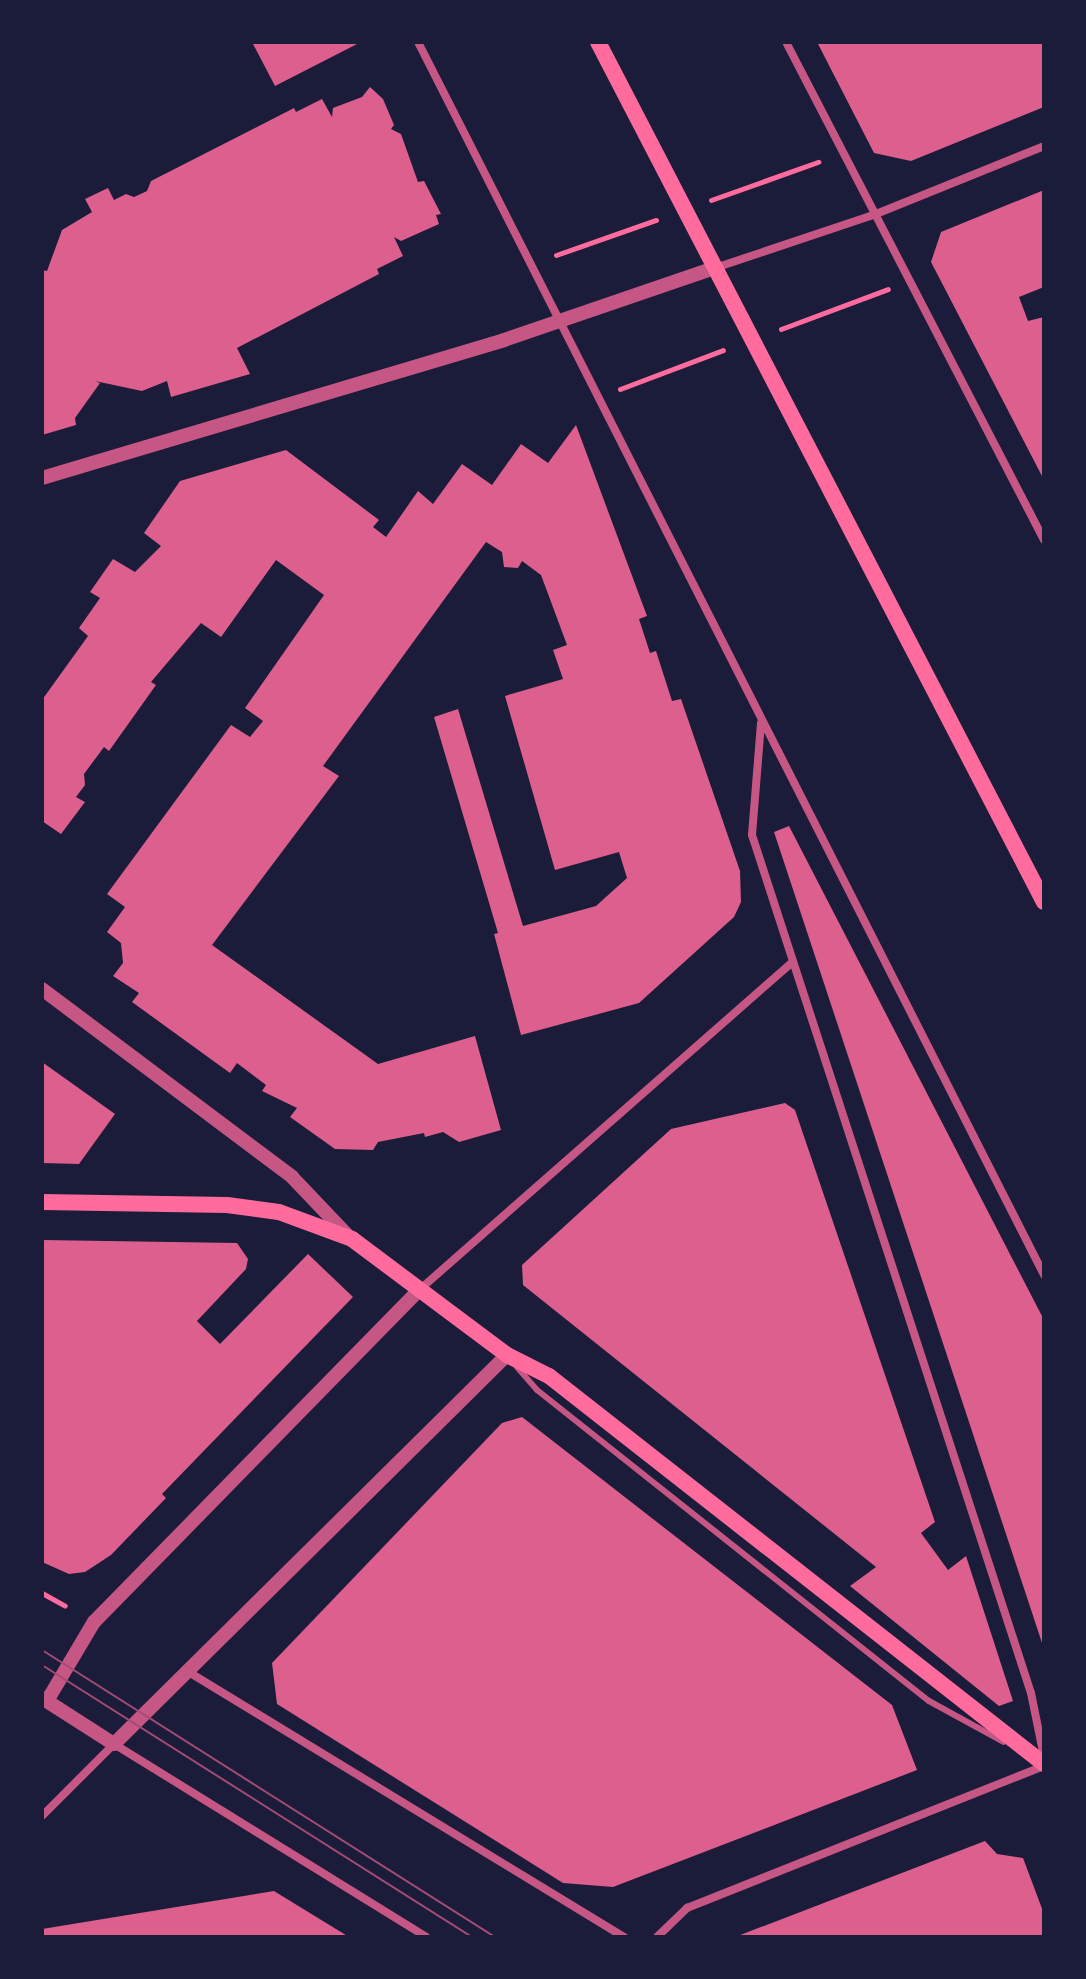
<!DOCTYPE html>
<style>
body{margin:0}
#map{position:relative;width:1086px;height:1979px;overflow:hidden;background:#1b1b3a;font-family:"Alegreya Sans",sans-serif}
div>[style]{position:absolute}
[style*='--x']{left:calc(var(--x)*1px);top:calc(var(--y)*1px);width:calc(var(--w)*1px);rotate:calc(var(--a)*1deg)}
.building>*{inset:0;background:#dd5f8e}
.path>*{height:5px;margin:-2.5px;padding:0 2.5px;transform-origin:2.5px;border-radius:2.5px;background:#ff6b9d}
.service>*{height:6px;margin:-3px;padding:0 3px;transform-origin:3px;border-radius:3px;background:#c65784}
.minor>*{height:8px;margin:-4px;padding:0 4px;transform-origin:4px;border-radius:4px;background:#c65784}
.tertiary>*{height:14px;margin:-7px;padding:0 7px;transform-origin:7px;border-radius:7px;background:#c65784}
.secondary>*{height:16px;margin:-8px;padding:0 8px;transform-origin:8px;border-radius:8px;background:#ff6b9d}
.tram>*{height:2px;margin:-1px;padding:0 1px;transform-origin:1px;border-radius:1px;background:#a44b75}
span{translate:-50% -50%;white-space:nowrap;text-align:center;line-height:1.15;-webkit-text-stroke:7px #1b1b3a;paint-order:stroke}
.frame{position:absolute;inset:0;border:44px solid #1b1b3a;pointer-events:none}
</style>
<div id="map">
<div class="building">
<div style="clip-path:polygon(252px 42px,361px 42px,275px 86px)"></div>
<div style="clip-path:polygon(817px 42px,1044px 42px,1044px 107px,911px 161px,874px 153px)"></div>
<div style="clip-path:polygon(370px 87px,383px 99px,394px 125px,391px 129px,401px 134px,418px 182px,424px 181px,441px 214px,436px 215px,439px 224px,401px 241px,394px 237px,403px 256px,377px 269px,379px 274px,237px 348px,250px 374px,171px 397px,167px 381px,142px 391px,95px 381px,100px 383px,75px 418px,76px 425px,42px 435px,42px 270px,47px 271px,62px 230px,92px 212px,85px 199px,108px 188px,114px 200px,126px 194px,134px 197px,147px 191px,151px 181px,294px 108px,296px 112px,322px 99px,332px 117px,333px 108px,362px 97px)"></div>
<div style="clip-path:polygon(1044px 190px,1044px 287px,1019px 297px,1028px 321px,1044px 317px,1044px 480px,931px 262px,941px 232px)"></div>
<div style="clip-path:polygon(576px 425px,647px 616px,639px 619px,650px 653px,656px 651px,672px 701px,681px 699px,740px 871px,741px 902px,734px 917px,639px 1003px,521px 1035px,494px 934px,498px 933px,434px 717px,458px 709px,523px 926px,596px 906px,627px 878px,619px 852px,555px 870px,505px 696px,563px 679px,553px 650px,567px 645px,541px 575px,522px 561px,518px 568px,504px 567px,502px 552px,486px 542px,323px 766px,339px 776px,212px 945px,378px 1064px,475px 1036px,501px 1130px,459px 1142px,443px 1132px,425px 1137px,424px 1133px,378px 1142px,373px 1150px,335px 1149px,290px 1117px,297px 1108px,262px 1091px,266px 1085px,237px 1063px,230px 1073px,132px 1002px,139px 993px,113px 976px,123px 963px,121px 943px,107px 932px,125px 907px,107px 894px,231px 725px,250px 737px,263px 721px,245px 708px,324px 595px,276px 560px,221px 637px,201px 623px,151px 682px,156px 685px,109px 751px,104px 747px,84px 774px,85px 785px,76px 797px,85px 802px,61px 834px,42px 821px,42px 700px,88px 636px,79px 628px,100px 598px,90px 592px,113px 559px,135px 572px,161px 546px,144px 533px,180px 481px,286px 450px,379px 520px,373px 527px,386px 537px,418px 491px,433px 504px,462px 464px,492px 485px,521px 444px,548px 463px)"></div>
<div style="clip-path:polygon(789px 826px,1044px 1320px,1044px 1649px,774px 832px)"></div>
<div style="clip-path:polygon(42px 1062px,115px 1114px,79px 1164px,42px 1163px)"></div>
<div style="clip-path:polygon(785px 1103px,795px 1110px,935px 1522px,921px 1533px,948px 1570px,966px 1556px,1013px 1701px,999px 1706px,850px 1586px,876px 1567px,523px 1285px,522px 1265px,671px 1129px)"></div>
<div style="clip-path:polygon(42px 1240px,237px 1243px,248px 1259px,246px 1269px,197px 1321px,220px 1344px,308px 1254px,353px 1297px,162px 1494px,166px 1498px,111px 1555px,85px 1572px,69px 1574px,42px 1562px)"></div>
<div style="clip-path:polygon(522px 1417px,892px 1705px,917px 1770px,613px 1887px,563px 1883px,277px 1704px,272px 1663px,502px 1423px)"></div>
<div style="clip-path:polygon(985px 1841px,997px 1854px,1023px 1858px,1044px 1914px,1044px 1937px,735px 1937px)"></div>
<div style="clip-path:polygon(274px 1891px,349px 1937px,42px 1937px,42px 1929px)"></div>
</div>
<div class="path">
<div style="--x:711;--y:200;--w:114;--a:-19.6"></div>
<div style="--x:556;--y:255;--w:106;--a:-19.3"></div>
<div style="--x:781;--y:329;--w:114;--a:-20.5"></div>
<div style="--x:620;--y:389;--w:110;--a:-20.7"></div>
<div style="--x:42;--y:1593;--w:26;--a:29"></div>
</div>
<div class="service">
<div style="--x:517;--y:1367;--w:30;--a:49"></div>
<div style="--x:537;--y:1390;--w:500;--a:38.43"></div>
<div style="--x:929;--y:1701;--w:85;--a:28.7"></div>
</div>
<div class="minor">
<div style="--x:418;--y:42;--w:1383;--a:63.08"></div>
<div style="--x:786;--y:42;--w:561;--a:62.61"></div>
<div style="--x:715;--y:268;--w:170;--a:-18.5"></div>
<div style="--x:876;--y:214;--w:181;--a:-22"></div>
<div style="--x:761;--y:723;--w:112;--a:94.6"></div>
<div style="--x:752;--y:835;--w:902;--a:71.99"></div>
<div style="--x:1031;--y:1693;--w:65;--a:78.5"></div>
<div style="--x:418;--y:1291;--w:499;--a:-41.3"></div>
<div style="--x:187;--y:1671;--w:512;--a:31.33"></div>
<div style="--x:42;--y:1816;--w:102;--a:-45"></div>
<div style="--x:114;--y:1744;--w:367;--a:31.7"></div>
<div style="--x:657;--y:1937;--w:42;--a:-44"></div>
<div style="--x:687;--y:1908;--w:384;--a:-21.7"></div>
</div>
<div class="tertiary">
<div style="--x:42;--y:478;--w:482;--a:-16.6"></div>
<div style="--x:504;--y:340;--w:222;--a:-18.9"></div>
<div style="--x:42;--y:989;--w:313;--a:36.9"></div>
<div style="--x:292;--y:1177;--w:86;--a:46.4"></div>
<div style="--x:42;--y:1698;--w:85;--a:32.6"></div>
<div style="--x:114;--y:1744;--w:553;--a:-44.71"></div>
<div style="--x:47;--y:1701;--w:92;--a:-59.3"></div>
<div style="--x:94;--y:1622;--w:463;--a:-45.6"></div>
</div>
<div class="secondary">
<div style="--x:598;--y:42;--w:969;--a:62.59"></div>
<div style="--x:42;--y:1202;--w:185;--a:0.9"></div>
<div style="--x:227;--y:1205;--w:52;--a:7.7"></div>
<div style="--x:279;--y:1212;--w:78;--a:20.3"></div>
<div style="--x:352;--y:1239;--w:194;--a:36.8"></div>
<div style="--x:507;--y:1355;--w:47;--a:26.6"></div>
<div style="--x:549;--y:1376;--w:629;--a:38.09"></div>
</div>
<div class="tram">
<div style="--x:42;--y:1650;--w:536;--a:32.36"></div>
<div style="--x:42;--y:1665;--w:509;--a:32.32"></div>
</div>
<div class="frame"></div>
</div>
